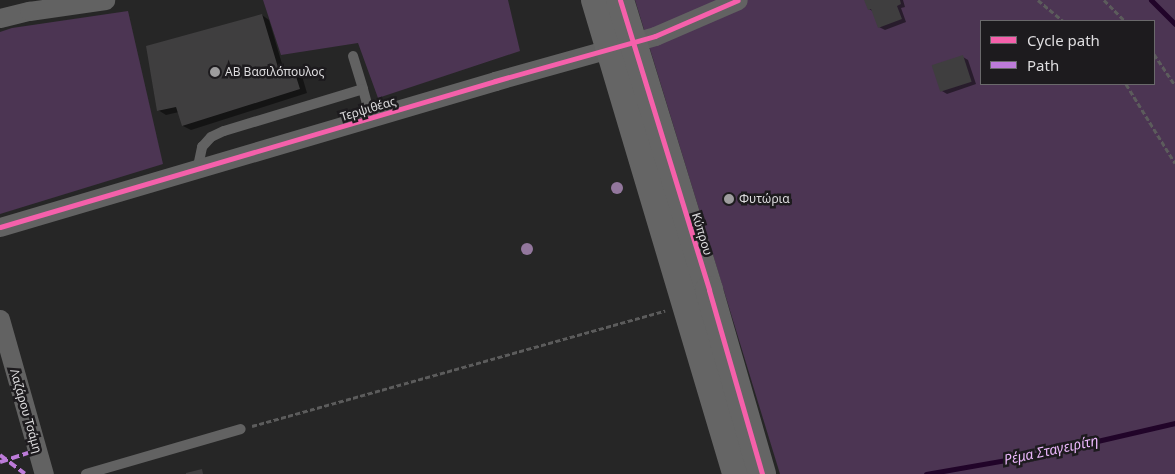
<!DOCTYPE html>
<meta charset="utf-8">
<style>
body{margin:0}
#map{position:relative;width:1175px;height:474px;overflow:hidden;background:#262626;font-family:"Noto Sans",sans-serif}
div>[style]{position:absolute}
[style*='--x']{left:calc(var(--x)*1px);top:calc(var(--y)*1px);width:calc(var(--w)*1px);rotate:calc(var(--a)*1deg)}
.green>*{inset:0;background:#4c3553}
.shadow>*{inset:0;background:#0007}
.stream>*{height:5px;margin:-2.5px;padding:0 2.5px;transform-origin:2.5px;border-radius:2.5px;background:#210429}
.building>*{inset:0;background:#3f3e3f;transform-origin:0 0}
.path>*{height:3px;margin-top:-1.5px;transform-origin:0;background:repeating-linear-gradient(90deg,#5c5c5c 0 5px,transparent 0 7.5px)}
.lane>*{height:10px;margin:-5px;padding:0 5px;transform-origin:5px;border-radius:5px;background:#626262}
.street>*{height:19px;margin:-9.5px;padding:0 9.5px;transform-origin:9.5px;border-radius:9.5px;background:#626262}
.secondary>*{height:28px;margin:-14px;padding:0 14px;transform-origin:14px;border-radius:14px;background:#656565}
.quiet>*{height:4px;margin-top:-2px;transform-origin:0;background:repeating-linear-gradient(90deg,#bd7bd9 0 8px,transparent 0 12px)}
.cycleway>*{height:5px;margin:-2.5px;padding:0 2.5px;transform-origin:2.5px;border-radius:2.5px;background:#f560ab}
.trees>*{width:12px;height:12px;margin:-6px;border-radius:50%;background:#93779d}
.dots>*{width:14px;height:14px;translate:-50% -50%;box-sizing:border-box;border:2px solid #1d1b1e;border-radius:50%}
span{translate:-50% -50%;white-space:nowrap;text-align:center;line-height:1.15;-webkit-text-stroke:5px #1d1b1e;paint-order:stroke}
.poi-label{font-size:12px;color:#dedddf}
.left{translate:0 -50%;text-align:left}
.street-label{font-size:12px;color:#dedddf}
.water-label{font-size:14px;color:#ebb7fb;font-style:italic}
.legend{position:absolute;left:980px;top:20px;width:175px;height:65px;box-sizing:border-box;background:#1d1b1e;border:1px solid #6a696b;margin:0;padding:6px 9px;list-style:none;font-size:15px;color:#dedddf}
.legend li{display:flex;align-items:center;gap:10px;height:25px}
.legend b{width:25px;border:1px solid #6a696b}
</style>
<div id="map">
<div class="green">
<div style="clip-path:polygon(263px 0,508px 0,520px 51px,378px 98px,358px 43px,281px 55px)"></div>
<div style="clip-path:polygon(evenodd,635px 0,1175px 0,1175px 474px,780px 474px,635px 0,981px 21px,1154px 21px,1154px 84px,981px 84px,981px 21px)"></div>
<div style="clip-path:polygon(128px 11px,163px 164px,0 214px,0 32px,12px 28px)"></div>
</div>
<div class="shadow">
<div style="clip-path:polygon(865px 0,903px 0,905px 7px,901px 8px,906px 22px,885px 30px,879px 27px,874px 12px,869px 9px)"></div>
<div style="clip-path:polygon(262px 15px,269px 20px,285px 74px,294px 71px,302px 76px,307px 93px,191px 130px,183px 126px,179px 112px,166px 115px,158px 110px)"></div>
<div style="clip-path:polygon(963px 57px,968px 60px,976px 84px,947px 94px,942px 91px)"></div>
</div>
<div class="stream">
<div style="--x:1151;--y:0;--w:34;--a:45"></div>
<div style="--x:926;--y:474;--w:117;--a:-9.9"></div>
<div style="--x:1041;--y:454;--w:138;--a:-13"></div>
</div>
<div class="building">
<div style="clip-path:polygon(864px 0,900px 0,901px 4px,897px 6px,902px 19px,878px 28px,871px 9px,868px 10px)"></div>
<div style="clip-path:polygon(262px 14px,280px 74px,294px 70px,300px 89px,182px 126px,176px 107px,157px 111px,146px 46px)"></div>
<div style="left:963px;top:55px;width:28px;height:33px;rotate:72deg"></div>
<div style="clip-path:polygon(202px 469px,203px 474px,186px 474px,186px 473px)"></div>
</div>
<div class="path">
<div style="--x:1038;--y:0;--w:33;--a:40"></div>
<div style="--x:1104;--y:0;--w:30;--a:45"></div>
<div style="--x:1154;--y:54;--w:37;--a:56"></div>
<div style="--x:1126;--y:84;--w:93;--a:58.2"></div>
<div style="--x:252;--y:426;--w:429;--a:-15.6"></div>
</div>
<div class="lane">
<div style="--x:353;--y:56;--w:34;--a:73"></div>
<div style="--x:197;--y:171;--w:25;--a:-78"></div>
<div style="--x:202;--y:147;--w:13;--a:-48"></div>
<div style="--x:211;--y:137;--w:14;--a:-25"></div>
<div style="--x:224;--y:131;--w:145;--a:-16.8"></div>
<div style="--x:363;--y:89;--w:30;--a:75"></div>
<div style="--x:86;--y:474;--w:161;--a:-16.2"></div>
</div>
<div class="street">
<div style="--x:0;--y:18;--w:30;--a:-14"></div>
<div style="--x:29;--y:11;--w:77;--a:-8.2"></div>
<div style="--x:0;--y:227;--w:516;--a:-16.43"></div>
<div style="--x:495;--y:81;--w:166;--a:-15.7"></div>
<div style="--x:655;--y:36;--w:90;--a:-23.4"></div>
<div style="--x:0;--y:319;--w:161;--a:74.2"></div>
</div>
<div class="secondary">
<div style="--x:595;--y:0;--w:495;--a:73.4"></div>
<div style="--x:620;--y:0;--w:303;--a:72.9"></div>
<div style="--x:709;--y:290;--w:191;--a:73.9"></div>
</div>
<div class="quiet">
<div style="--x:0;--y:455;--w:31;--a:37"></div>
<div style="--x:0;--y:462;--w:40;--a:-18"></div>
</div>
<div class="cycleway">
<div style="--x:620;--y:0;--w:303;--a:72.9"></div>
<div style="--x:709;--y:290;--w:191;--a:73.9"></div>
<div style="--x:0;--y:227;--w:516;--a:-16.43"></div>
<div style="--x:495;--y:81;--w:166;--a:-15.7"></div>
<div style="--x:655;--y:36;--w:90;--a:-23.4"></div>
</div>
<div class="trees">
<div style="left:617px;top:188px"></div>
<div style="left:527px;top:249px"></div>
</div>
<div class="dots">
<div style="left:215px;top:72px;background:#9e9d9e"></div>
<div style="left:729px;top:199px;background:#9e9d9e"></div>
</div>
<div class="poi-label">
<span class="left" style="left:225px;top:72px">ΑΒ Βασιλόπουλος</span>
<span class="left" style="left:739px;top:199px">Φυτώρια</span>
</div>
<div class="street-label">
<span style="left:368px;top:109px;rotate:-17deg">Τερψιθέας</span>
<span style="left:702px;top:234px;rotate:73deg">Κύπρου</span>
<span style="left:26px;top:411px;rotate:74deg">Λαζάρου Τσάμη</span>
</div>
<div class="water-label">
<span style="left:1051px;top:450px;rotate:-12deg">Ρέμα Σταγειρίτη</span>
</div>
<ul class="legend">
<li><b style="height:6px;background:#f560ab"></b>Cycle path</li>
<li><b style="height:6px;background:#bd7bd9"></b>Path</li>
</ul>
</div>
